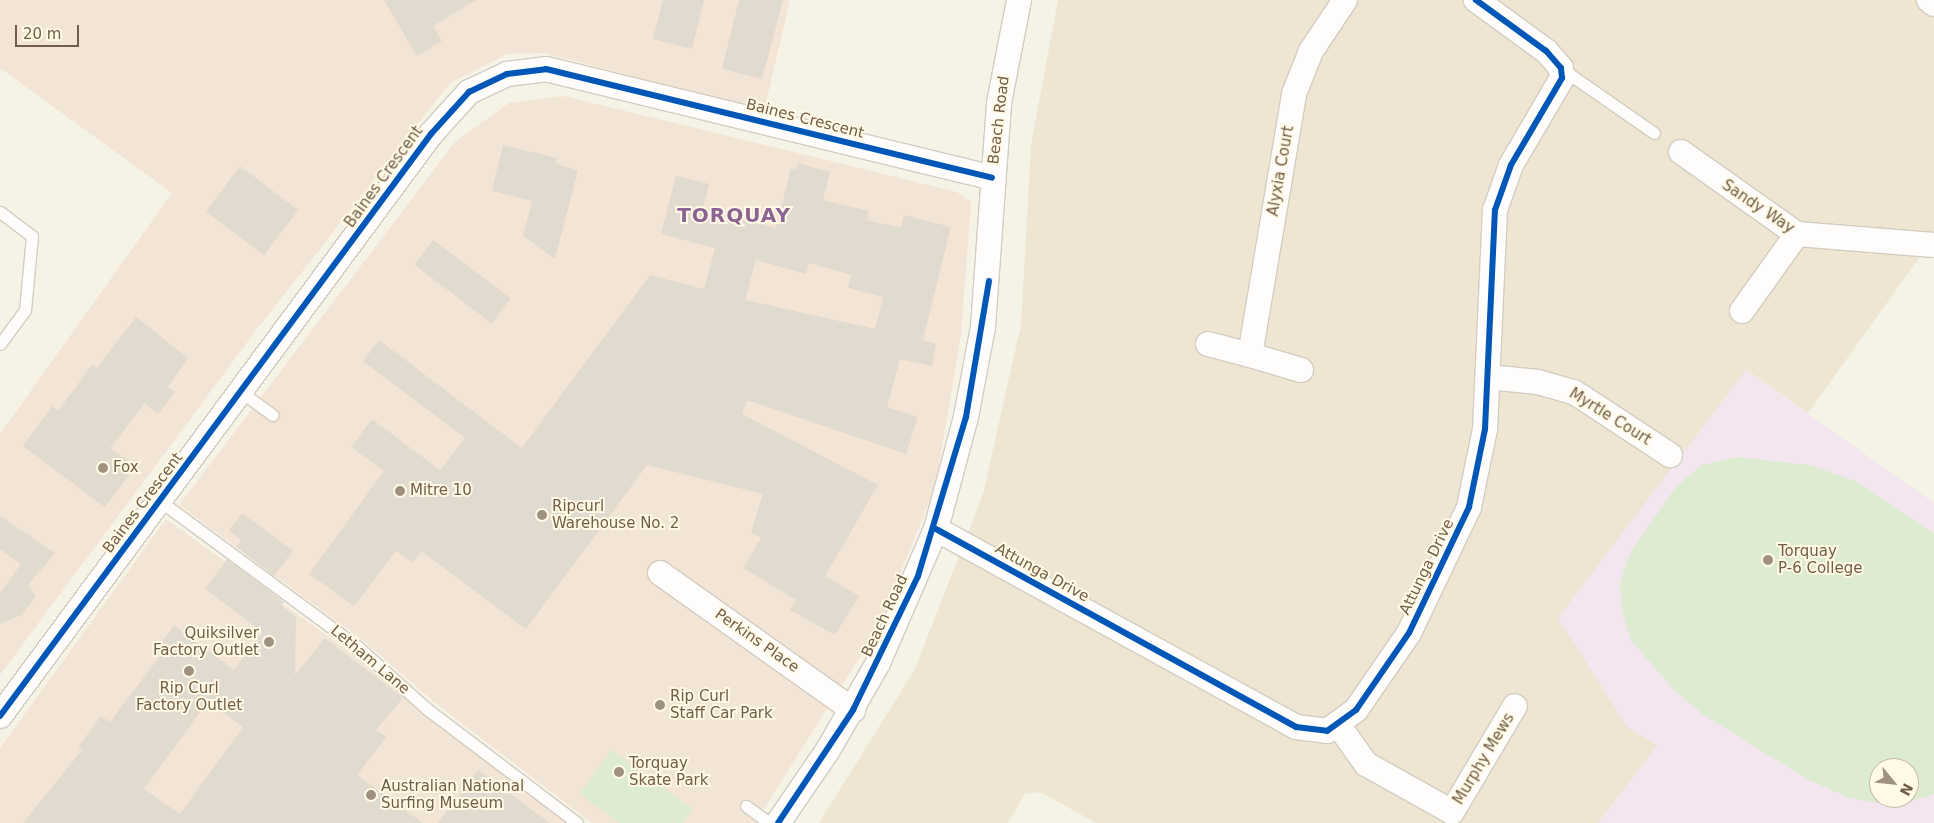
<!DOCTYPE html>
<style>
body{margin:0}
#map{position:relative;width:1934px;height:823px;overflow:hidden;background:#f5f2e6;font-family:"DejaVu Sans",sans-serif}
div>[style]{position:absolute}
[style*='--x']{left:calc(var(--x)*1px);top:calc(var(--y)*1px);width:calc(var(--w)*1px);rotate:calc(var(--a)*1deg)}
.residential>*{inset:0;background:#eee6d3}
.commercial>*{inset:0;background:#f3e5d6}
.education>*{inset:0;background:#f3e6ef}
.green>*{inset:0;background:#ddecd1}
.building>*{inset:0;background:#e1dace;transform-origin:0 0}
.roads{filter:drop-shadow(1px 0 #d3cdc1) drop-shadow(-1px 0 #d3cdc1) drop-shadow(0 1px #d3cdc1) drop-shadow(0 -1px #d3cdc1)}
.service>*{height:11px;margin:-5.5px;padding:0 5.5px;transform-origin:5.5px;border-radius:5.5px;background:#fefdfb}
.minor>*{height:24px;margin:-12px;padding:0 12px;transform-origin:12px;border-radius:12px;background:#fefdfb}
.cycleway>*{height:6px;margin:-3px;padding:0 3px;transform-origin:3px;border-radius:3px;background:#0057b8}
.dots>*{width:14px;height:14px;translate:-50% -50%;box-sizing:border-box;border:2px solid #fff9e5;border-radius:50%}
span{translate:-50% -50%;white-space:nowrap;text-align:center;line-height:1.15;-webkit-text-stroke:4px #fff9e5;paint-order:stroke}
.street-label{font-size:15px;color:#715d48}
.poi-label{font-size:15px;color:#715d48}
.left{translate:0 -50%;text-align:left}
.right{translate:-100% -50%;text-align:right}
.district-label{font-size:20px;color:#8c6494;font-weight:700;letter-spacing:1px}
.north{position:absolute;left:1869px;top:758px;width:50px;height:50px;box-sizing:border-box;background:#fff9e5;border:1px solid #c6bba6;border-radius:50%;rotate:118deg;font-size:14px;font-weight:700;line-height:20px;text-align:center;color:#715d48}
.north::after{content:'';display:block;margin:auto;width:18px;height:22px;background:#9f917f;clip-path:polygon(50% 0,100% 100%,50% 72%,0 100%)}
.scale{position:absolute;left:15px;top:25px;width:64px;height:22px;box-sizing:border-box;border:2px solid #715d48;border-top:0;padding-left:6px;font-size:15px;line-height:18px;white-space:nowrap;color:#715d48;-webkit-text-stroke:4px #fff9e5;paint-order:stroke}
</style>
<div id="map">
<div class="residential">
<div style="clip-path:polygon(1058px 0,1934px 0,1934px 237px,1808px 413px,1747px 370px,1628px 728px,1658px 745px,1598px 823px,1096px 823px,1040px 792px,1025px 794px,1008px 823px,819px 823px,915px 669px,983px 494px,1021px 325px,1031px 145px)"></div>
</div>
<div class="commercial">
<div style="clip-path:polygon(0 0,790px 0,764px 111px,545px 53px,507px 54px,450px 83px,254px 333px,0 675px,0 434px,172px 193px,0 68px)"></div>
<div style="clip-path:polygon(564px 96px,957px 192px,971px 202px,961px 335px,935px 488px,877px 630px,755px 823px,592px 823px,434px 702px,364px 641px,179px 505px,455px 142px,509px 103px)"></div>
<div style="clip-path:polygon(166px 519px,585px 823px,0 823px,0 748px)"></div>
</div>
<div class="education">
<div style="clip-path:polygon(evenodd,1746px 370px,1934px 503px,1934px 823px,1598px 823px,1658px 745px,1628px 728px,1558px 618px,1746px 370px,1879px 768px,1909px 768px,1909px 798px,1879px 798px,1879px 768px)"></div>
</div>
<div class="green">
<div style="clip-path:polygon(evenodd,1737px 457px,1809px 465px,1856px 481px,1934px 533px,1934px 793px,1929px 796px,1891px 806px,1847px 797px,1807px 779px,1704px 715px,1675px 691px,1631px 640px,1622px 612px,1620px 583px,1629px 555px,1675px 488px,1702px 465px,1737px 457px,1879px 768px,1909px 768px,1909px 798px,1879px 798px,1879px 768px)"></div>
<div style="clip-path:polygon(611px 750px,693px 809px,683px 823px,619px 823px,580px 794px)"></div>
</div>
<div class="building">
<div style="clip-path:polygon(384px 0,476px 0,433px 26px,442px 41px,417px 56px)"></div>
<div style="clip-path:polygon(663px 0,704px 0,692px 49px,653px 39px)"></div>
<div style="clip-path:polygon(739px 0,783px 0,762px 79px,722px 69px)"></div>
<div style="clip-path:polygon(503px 145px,557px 158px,556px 164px,578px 170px,555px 259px,523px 236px,532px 201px,492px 191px)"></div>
<div style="clip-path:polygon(evenodd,798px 163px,830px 172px,823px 200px,869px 211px,867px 220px,901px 228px,904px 215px,951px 227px,923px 340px,936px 344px,932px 366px,900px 359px,887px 407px,918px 417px,906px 454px,747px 400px,742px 414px,878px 485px,825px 576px,859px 596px,835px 635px,790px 610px,796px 600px,743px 568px,761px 538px,751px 532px,763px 494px,647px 465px,526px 629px,421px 551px,413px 563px,396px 551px,354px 606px,309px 574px,384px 471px,351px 447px,372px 419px,440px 470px,465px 438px,363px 361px,379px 340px,522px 448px,650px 275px,704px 289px,715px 248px,661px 234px,676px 176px,709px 184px,703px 209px,776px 228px,791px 168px,796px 170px,798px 163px,756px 260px,806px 274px,809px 263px,851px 275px,848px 288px,883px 297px,875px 329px,745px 300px,756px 260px)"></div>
<div style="left:240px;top:166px;width:73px;height:57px;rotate:37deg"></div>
<div style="left:433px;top:240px;width:97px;height:31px;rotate:37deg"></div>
<div style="clip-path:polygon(136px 317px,188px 358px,168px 387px,175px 392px,158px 414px,145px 403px,110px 448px,136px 466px,105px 507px,23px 446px,52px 406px,58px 411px,92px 365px,97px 368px)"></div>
<div style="clip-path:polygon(242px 513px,293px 551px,274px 576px,236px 547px,241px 540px,229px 531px)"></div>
<div style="clip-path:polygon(0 516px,55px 553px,28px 585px,36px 596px,21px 615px,0 624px,0 593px,21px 564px,0 549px)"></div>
<div style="clip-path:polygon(evenodd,227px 559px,284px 602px,281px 605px,296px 617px,295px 675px,325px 638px,403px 698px,376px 730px,386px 737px,357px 775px,423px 823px,23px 823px,82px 750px,78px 747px,101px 716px,110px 722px,163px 652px,157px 648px,174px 625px,234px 670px,262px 632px,205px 589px,227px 559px,208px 701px,243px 727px,180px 814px,144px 789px,208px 701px)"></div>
<div style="clip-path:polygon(478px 770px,550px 823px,438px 823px)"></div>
</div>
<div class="roads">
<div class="service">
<div style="--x:1562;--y:69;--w:112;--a:34.8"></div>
<div style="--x:0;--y:212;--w:40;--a:37"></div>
<div style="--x:32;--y:236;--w:74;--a:95.4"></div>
<div style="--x:25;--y:310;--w:42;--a:126.3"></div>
<div style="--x:241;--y:392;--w:39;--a:36"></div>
<div style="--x:160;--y:501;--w:246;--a:36.4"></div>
<div style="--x:358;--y:647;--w:93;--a:41.9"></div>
<div style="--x:427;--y:709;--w:188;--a:37.2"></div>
<div style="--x:746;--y:806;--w:29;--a:36"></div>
</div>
<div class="minor">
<div style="--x:1929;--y:0;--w:6;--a:39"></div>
<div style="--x:1681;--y:152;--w:142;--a:35.3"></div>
<div style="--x:1797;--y:234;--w:137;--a:4.6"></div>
<div style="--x:1742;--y:311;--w:95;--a:-54.5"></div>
<div style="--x:1208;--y:344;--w:43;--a:14.7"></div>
<div style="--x:1301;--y:370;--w:53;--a:-163.6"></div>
<div style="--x:1250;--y:355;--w:265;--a:-80.4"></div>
<div style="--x:1294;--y:94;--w:46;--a:-68.4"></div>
<div style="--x:1311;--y:51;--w:61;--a:-56.3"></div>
<div style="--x:1488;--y:377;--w:50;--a:5.7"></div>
<div style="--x:1538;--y:382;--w:37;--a:16"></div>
<div style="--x:1574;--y:392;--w:115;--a:33.3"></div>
<div style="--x:936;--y:529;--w:411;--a:28.8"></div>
<div style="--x:1296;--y:727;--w:31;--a:7"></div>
<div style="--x:1327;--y:731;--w:36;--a:-36"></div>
<div style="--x:1356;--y:710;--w:93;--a:-55.5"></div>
<div style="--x:1409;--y:633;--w:140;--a:-64.5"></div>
<div style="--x:1469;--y:507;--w:80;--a:-78.4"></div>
<div style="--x:1485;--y:429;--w:219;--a:-87.4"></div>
<div style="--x:1495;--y:210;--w:48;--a:-70.4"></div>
<div style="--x:1511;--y:165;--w:101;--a:-59.6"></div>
<div style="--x:1562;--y:78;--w:10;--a:-96"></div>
<div style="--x:1561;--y:68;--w:23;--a:-131"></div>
<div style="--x:1546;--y:51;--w:87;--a:-143.9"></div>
<div style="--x:660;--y:573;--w:237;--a:35.4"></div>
<div style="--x:0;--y:716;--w:724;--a:-53.48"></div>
<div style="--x:431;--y:134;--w:57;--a:-47.9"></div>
<div style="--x:469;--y:92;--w:42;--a:-25.3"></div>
<div style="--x:507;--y:74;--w:39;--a:-7"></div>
<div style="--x:546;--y:69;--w:459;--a:13.7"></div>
<div style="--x:1339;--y:726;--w:47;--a:54.6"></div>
<div style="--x:1366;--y:764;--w:98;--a:29.2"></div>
<div style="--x:1452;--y:812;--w:123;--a:-59.3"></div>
<div style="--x:778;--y:823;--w:88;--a:-55.6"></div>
<div style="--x:828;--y:750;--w:100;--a:-60.1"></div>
<div style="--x:878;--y:663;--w:146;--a:-66.6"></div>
<div style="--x:936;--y:529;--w:116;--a:-75"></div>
<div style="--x:966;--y:417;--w:92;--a:-79.3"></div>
<div style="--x:983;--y:327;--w:225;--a:-85.9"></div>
<div style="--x:999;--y:103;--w:105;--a:-79"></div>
</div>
</div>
<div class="cycleway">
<div style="--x:936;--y:529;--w:411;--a:28.8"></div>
<div style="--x:1296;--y:727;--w:31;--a:7"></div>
<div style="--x:1327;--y:731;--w:36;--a:-36"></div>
<div style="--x:1356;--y:710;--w:93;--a:-55.5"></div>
<div style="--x:1409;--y:633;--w:140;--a:-64.5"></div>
<div style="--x:1469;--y:507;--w:80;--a:-78.4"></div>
<div style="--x:1485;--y:429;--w:219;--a:-87.4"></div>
<div style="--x:1495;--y:210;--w:48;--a:-70.4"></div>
<div style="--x:1511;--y:165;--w:101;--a:-59.6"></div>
<div style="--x:1562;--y:78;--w:10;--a:-96"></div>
<div style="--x:1561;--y:68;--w:23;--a:-131"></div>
<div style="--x:1546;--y:51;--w:87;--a:-143.9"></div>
<div style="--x:0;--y:716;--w:724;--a:-53.48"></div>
<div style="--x:431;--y:134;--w:57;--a:-47.9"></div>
<div style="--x:469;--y:92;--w:42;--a:-25.3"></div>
<div style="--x:507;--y:74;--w:39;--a:-7"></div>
<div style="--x:546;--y:69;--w:459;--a:13.7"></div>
<div style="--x:778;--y:823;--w:136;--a:-56.4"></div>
<div style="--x:853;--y:710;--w:149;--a:-64.1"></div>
<div style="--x:918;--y:576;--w:166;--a:-73.2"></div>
<div style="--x:966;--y:417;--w:138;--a:-80.4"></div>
</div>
<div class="dots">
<div style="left:103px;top:468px;background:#9f917f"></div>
<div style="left:400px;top:491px;background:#9f917f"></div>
<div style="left:542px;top:515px;background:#9f917f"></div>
<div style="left:1768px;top:560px;background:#9f917f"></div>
<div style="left:269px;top:642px;background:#9f917f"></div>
<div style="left:189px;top:671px;background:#9f917f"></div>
<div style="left:660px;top:705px;background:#9f917f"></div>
<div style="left:619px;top:772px;background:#9f917f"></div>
<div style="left:371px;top:795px;background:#9f917f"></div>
</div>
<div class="street-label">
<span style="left:805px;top:119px;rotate:14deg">Baines Crescent</span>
<span style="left:999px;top:120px;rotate:-83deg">Beach Road</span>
<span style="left:1281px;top:171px;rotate:-80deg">Alyxia Court</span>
<span style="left:384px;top:177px;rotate:-54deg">Baines Crescent</span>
<span style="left:1758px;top:207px;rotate:34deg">Sandy Way</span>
<span style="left:1610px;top:417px;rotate:32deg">Myrtle Court</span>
<span style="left:143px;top:503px;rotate:-53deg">Baines Crescent</span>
<span style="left:1427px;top:567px;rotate:-64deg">Attunga Drive</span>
<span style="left:1042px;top:573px;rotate:29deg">Attunga Drive</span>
<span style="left:885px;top:616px;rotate:-65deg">Beach Road</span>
<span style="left:757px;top:641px;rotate:35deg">Perkins Place</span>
<span style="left:370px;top:660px;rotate:40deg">Letham Lane</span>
<span style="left:1484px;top:759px;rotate:-59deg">Murphy Mews</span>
</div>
<div class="poi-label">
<span class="left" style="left:113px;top:468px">Fox</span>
<span class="left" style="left:410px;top:491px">Mitre 10</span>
<span class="left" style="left:552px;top:515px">Ripcurl<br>Warehouse No. 2</span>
<span class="left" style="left:1778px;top:560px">Torquay<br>P-6 College</span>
<span class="right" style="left:259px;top:642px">Quiksilver<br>Factory Outlet</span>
<span style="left:189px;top:697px">Rip Curl<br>Factory Outlet</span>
<span class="left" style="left:670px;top:705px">Rip Curl<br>Staff Car Park</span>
<span class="left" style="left:629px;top:772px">Torquay<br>Skate Park</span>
<span class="left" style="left:381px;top:795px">Australian National<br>Surfing Museum</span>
</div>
<div class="district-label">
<span style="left:734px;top:215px">TORQUAY</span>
</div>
<div class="north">N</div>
<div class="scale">20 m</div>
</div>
